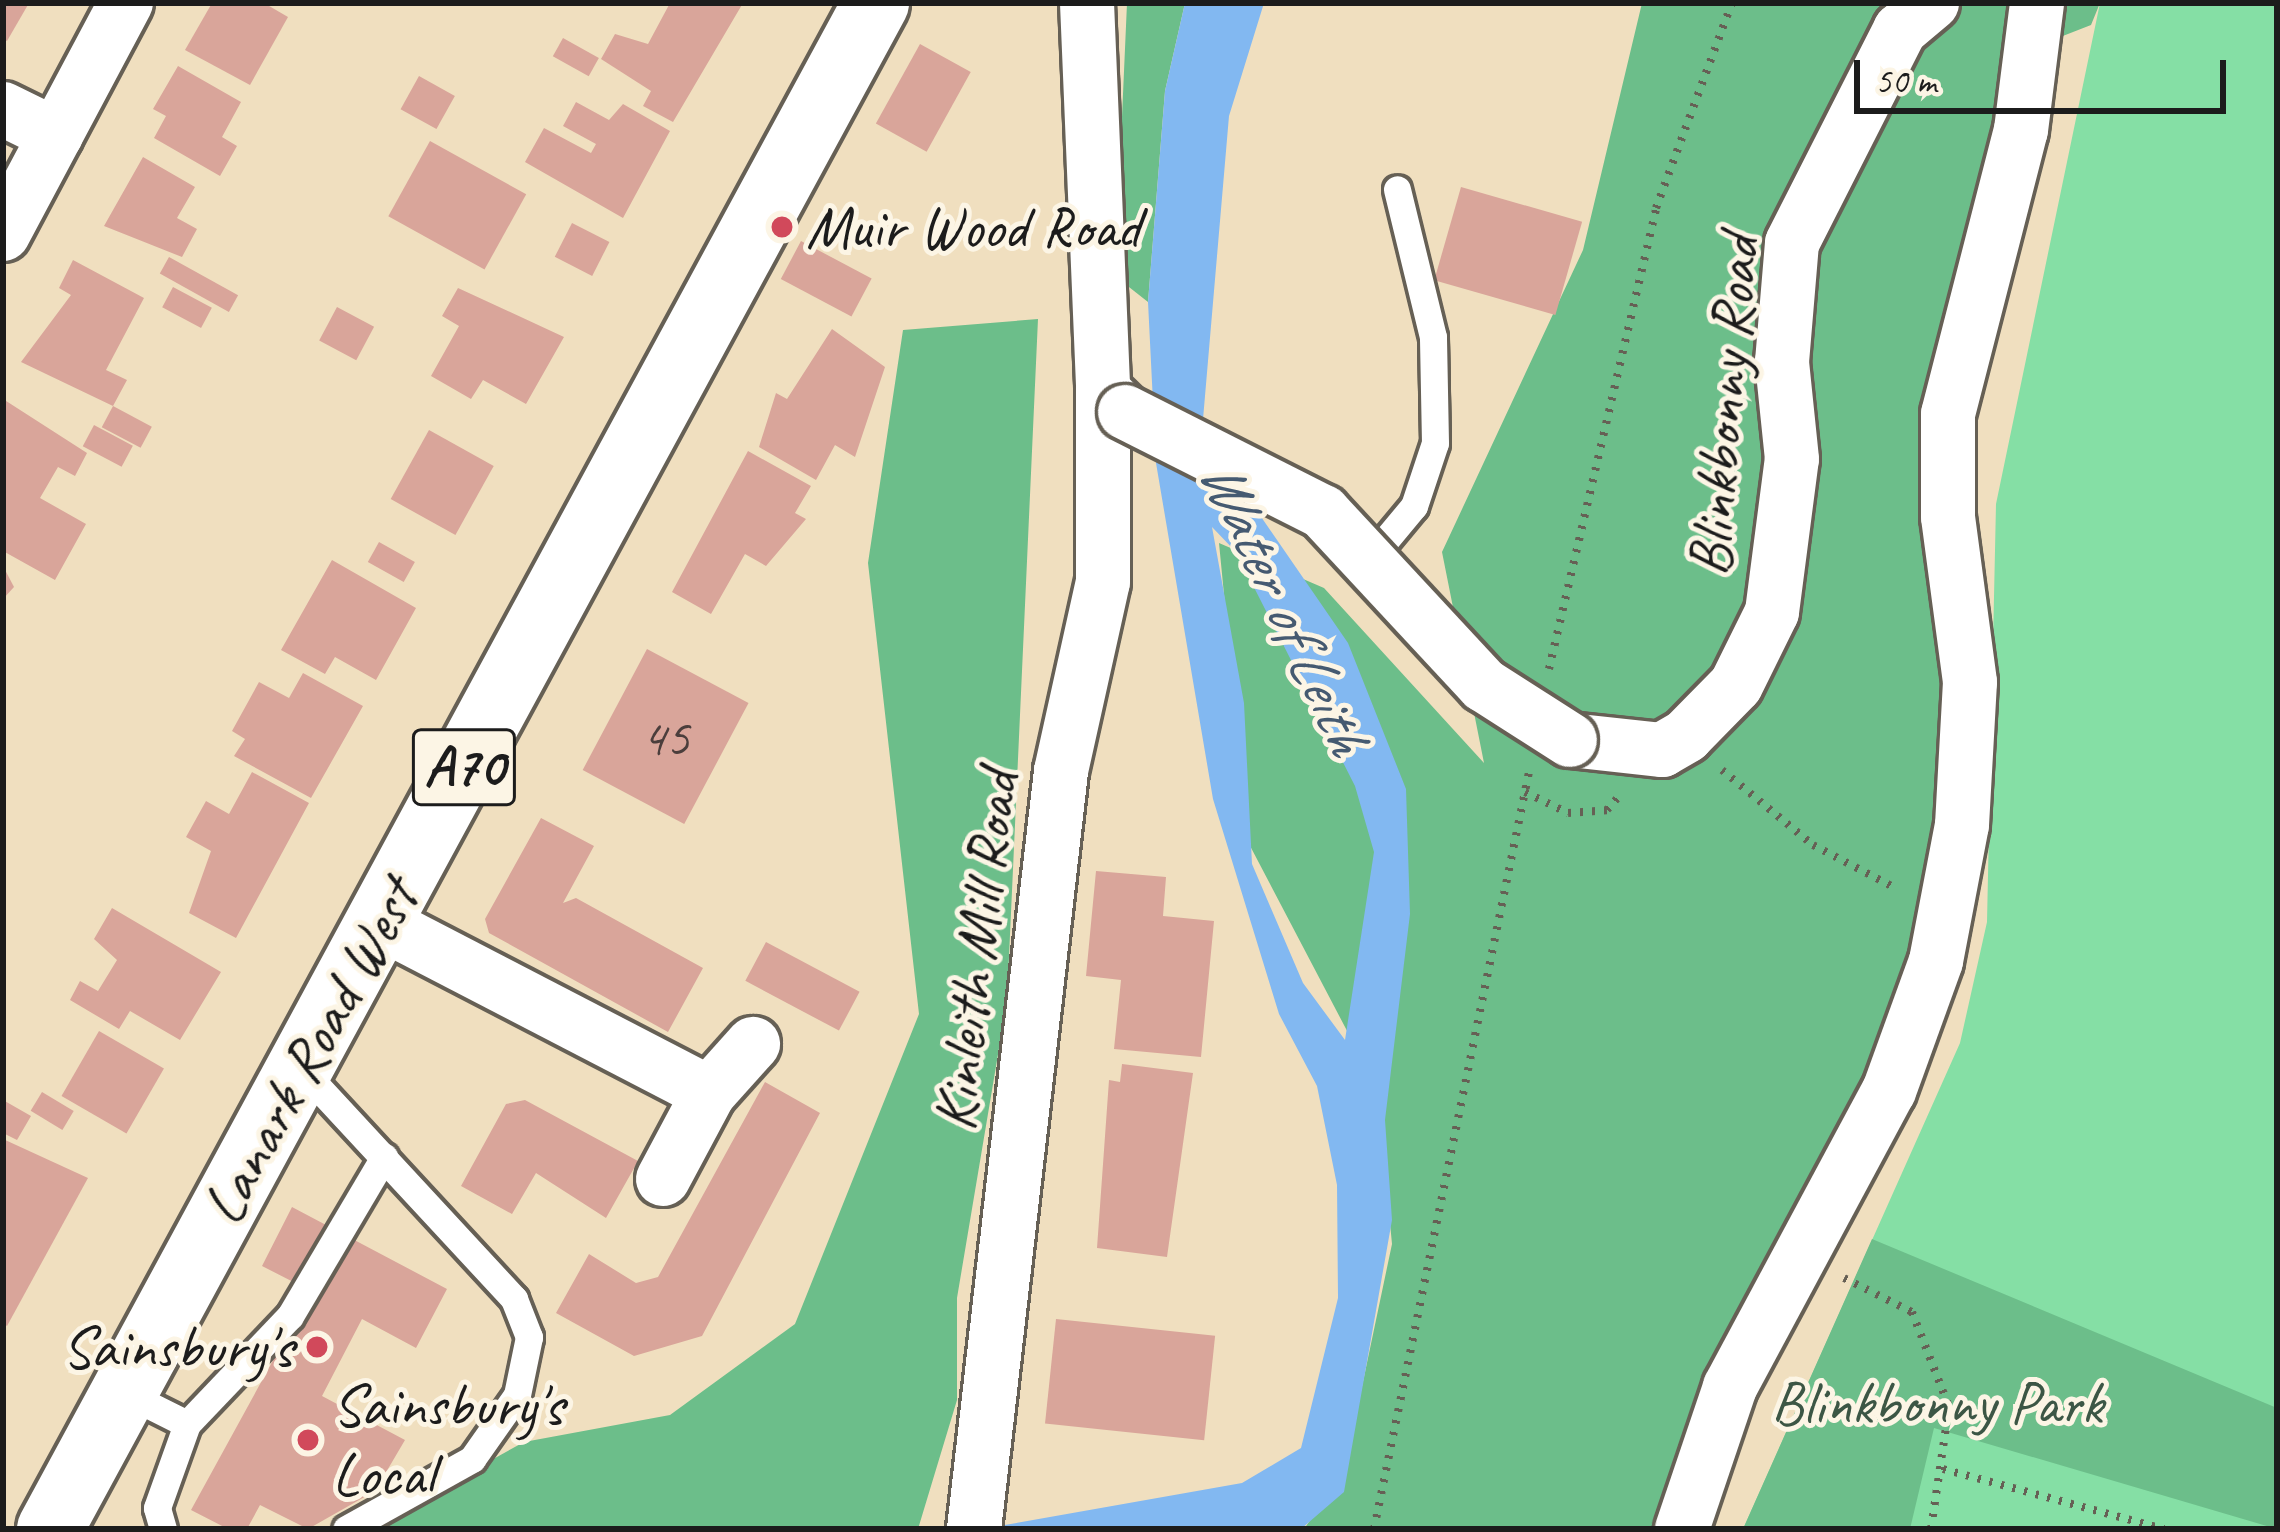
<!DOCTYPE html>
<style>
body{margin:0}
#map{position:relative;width:2280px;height:1532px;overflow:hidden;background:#f0dfbf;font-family:Caveat,sans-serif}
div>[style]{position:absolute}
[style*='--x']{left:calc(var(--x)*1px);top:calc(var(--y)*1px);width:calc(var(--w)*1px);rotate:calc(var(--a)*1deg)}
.green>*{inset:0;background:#85dfa5}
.forest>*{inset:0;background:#6cbe8a}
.water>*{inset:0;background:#82b8f1}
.building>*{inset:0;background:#d9a59a;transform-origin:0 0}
.path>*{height:8px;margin-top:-4px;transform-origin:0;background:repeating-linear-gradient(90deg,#666055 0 3px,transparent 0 12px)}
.roads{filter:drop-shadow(3px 0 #666055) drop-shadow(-3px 0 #666055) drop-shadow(0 3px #666055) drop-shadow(0 -3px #666055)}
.lane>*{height:27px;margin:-13.5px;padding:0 13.5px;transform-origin:13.5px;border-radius:13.5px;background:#fff}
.street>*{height:54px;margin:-27px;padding:0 27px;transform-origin:27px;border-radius:27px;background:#fff}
.primary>*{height:66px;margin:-33px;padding:0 33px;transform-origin:33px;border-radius:33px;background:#fff}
.bridges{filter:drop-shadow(3px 0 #666055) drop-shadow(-3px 0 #666055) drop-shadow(0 3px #666055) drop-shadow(0 -3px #666055)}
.street-bridge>*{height:54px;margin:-27px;padding:0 27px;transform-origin:27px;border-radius:27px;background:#fff}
.dots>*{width:33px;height:33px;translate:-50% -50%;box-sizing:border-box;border:6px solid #fcf5e5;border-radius:50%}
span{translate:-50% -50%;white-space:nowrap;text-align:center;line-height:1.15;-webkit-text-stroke:10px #fcf5e5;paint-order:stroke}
.number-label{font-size:54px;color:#4b3e3c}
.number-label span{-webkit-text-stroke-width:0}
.shield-label span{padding:3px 9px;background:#fcf5e5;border:3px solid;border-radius:9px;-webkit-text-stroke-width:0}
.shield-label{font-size:57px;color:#1c1c1c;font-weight:700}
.poi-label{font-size:60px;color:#1c1c1c}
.left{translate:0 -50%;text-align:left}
.right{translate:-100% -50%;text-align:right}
.street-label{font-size:60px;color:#1c1c1c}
.park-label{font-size:60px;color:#3c5645}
.water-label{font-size:63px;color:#455a71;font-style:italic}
.frame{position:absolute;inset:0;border:6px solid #1c1c1c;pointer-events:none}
.scale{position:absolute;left:1854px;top:60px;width:372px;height:54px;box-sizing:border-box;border:6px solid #1c1c1c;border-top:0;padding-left:15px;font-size:36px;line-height:42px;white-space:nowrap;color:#1c1c1c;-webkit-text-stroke:9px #fcf5e5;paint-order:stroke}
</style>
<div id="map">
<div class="green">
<div style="clip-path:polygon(2100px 3px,2277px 3px,2277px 1529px,1743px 1529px,1960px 1043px,1987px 922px,1996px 504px)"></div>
</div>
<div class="forest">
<div style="clip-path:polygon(1127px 3px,1185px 3px,1165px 91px,1148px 302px,1115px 276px)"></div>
<div style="clip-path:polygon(1642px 3px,2100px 3px,2091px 25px,2024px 51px,1949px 372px,1950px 757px,1892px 1035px,1657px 1529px,1304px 1529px,1344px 1472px,1392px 1244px,1377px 1088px,1248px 842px,1219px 543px,1324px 588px,1484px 763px,1442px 552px,1583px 250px)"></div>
<div style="clip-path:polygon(1038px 319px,1007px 1001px,957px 1298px,957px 1400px,918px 1529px,367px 1529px,524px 1442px,670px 1415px,795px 1324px,919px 1014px,868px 563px,903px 330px)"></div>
<div style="clip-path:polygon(1872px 1239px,2277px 1408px,2277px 1529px,1934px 1428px,1910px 1529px,1743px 1529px)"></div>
</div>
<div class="water">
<div style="clip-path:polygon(evenodd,1185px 3px,1264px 3px,1229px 116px,1202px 431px,1348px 643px,1406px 789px,1410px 914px,1385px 1120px,1392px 1220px,1344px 1492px,1301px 1529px,982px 1529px,1242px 1483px,1301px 1448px,1338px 1298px,1337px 1185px,1317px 1086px,1279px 1014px,1213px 799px,1156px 463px,1148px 302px,1165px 91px,1185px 3px,1212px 527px,1236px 552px,1355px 786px,1374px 852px,1345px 1040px,1303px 983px,1252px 864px,1244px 703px,1212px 527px)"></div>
</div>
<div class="building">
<div style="clip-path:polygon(3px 3px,29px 3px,7px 41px,3px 39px)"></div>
<div style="clip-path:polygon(212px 3px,264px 3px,288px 17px,250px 85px,185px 50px)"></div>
<div style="clip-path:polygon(670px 3px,743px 3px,673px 122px,643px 106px,651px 91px,601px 59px,615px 34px,648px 44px)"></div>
<div style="left:563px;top:38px;width:41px;height:21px;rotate:29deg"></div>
<div style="left:920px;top:44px;width:58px;height:91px;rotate:29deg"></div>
<div style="clip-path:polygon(178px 66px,241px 102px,222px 137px,237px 146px,220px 176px,154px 138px,166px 116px,153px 109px)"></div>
<div style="left:419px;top:76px;width:41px;height:38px;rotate:29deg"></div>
<div style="clip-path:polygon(576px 102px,609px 120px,623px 104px,670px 131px,623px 218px,525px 162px,544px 128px,591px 153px,596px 144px,563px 126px)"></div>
<div style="left:430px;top:141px;width:110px;height:86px;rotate:29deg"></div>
<div style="clip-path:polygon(143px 157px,195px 187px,177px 218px,197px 229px,182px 257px,104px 226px)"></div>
<div style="left:1461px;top:187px;width:126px;height:97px;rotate:16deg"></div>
<div style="left:572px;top:223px;width:42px;height:38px;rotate:27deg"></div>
<div style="left:801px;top:241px;width:80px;height:43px;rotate:28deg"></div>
<div style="left:169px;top:257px;width:79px;height:19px;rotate:29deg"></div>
<div style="clip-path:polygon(73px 260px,144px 298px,106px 370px,127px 380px,113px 406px,21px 362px,71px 295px,59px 288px)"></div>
<div style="left:173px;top:287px;width:44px;height:23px;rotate:28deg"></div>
<div style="clip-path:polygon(458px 288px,564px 337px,526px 404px,483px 380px,471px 399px,431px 376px,459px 326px,442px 316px)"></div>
<div style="left:337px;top:307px;width:42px;height:38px;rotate:28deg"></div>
<div style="clip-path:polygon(832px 329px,885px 367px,855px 457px,835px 445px,816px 480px,759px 447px,776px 393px,787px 399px)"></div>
<div style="clip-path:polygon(3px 399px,87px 453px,75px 476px,58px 467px,40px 498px,86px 524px,55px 580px,3px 551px)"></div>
<div style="left:113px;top:406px;width:44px;height:24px;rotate:28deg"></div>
<div style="left:94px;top:425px;width:44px;height:24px;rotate:28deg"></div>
<div style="left:429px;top:430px;width:74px;height:79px;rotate:29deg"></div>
<div style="clip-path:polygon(748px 451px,811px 486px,795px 513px,806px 519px,766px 566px,745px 554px,711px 614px,672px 592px)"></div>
<div style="left:379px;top:542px;width:41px;height:23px;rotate:29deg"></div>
<div style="clip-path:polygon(332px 560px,416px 608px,376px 680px,335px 657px,325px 674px,281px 650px)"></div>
<div style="clip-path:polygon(3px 566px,14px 587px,3px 599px)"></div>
<div style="left:647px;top:649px;width:115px;height:137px;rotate:28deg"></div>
<div style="clip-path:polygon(303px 673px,363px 706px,311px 798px,234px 756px,245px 739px,232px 731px,259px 682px,289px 698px)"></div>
<div style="clip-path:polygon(252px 772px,309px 803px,236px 938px,189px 913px,211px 851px,186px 837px,206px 801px,229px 814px)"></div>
<div style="clip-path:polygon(541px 818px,594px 846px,563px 903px,576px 898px,703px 968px,668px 1032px,489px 933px,485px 919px)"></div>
<div style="clip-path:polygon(1096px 871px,1166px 877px,1163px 916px,1214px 921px,1201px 1057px,1114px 1049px,1121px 980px,1086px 976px)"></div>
<div style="clip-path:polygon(112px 908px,221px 972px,180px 1040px,130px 1011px,119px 1029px,70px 1000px,80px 981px,98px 991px,117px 960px,94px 939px)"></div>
<div style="left:766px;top:942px;width:106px;height:44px;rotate:28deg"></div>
<div style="left:99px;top:1031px;width:75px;height:75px;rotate:30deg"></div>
<div style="clip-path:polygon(1122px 1064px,1193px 1073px,1167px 1257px,1097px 1248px,1109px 1080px,1120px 1082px)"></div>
<div style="clip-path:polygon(765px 1082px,820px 1113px,702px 1336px,634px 1356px,556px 1313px,589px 1254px,636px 1283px,658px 1277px)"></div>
<div style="left:42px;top:1092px;width:37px;height:22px;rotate:31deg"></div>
<div style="clip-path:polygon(3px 1100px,31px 1116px,17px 1140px,3px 1133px)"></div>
<div style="clip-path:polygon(525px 1100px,638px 1161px,606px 1218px,536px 1173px,512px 1214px,461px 1186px,506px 1104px)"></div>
<div style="clip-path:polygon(3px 1139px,88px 1178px,7px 1326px,3px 1323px)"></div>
<div style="clip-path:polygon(292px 1207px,447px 1289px,416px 1348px,362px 1319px,322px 1396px,405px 1440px,375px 1491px,308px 1529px,260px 1505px,247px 1529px,228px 1529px,191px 1510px,311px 1291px,262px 1266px)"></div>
<div style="left:1056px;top:1319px;width:160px;height:105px;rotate:6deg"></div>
</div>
<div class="path">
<div style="--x:1549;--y:669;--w:473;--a:-76.9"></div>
<div style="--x:1656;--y:208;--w:219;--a:-69.7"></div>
<div style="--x:1722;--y:770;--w:118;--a:39.5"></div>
<div style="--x:1813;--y:845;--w:95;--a:27.6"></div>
<div style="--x:1525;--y:792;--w:48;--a:26"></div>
<div style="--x:1568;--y:813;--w:39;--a:-4"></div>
<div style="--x:1607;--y:810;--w:20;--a:-49"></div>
<div style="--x:1844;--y:1278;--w:76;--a:26.6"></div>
<div style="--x:1912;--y:1312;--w:102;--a:68.7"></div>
<div style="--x:1949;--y:1407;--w:123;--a:98.4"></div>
<div style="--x:1943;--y:1469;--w:229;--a:15.2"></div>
<div style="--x:1374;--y:1529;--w:773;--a:-78.43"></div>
</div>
<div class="roads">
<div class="lane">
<div style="--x:1369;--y:560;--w:70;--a:-50.2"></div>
<div style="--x:1414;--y:506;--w:66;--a:-71.6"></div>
<div style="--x:1435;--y:443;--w:106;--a:-91.1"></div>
<div style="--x:1433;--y:337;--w:152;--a:-103.7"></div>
<div style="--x:303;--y:1071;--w:311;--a:47.2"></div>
<div style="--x:514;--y:1299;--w:41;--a:68.5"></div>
<div style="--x:529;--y:1337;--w:59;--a:101.7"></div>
<div style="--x:517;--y:1395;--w:78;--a:125.1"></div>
<div style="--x:472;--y:1459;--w:144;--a:150.9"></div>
<div style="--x:125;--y:1393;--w:69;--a:26.6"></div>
<div style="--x:187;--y:1424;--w:89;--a:109.7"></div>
<div style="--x:157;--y:1508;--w:22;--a:74"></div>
<div style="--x:187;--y:1424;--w:149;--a:-46.4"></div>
<div style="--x:290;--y:1316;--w:185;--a:-59.4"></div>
</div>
<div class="street">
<div style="--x:1087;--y:3;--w:388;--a:87.6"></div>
<div style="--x:1103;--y:391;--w:30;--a:44"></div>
<div style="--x:3;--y:109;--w:59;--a:26.1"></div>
<div style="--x:3;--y:234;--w:262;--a:-62"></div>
<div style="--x:1570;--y:740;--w:93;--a:6.2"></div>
<div style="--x:1662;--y:750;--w:28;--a:-30"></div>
<div style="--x:1686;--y:736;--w:71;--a:-45.6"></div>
<div style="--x:1736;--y:685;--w:81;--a:-63.7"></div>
<div style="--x:1772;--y:612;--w:154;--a:-82.6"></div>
<div style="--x:1792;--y:459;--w:98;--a:-95.9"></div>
<div style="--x:1782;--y:362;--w:119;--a:-85.2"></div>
<div style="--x:1792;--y:243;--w:239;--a:-63.1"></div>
<div style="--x:1900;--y:30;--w:42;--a:-40.2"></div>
<div style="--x:381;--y:923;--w:369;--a:27.4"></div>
<div style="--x:663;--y:1179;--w:98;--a:-61.9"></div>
<div style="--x:709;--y:1093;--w:66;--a:-48.1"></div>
<div style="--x:974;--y:1529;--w:763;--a:-83.45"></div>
<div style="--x:1061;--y:771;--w:194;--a:-77.5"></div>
<div style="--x:1103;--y:582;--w:191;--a:-90"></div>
<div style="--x:1682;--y:1529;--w:150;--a:-71.3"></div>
<div style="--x:1730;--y:1387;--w:336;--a:-61.8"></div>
<div style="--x:1889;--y:1091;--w:138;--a:-70.1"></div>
<div style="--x:1936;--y:961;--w:138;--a:-79.2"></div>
<div style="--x:1962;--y:825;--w:143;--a:-86.8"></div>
<div style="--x:1970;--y:682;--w:166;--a:-97.6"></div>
<div style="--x:1948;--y:517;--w:103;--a:-90"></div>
<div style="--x:1948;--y:414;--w:293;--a:-75.6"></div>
<div style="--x:2021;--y:130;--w:128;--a:-82.8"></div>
</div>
<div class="primary">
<div style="--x:50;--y:1529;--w:1735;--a:-61.57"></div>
</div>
</div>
<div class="bridges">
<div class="street-bridge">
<div style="--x:1125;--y:412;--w:222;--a:26.8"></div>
<div style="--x:1323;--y:512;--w:236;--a:47.1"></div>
<div style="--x:1484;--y:685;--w:102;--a:32.6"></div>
</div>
</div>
<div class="dots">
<div style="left:782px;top:227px;background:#d1495b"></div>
<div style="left:317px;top:1347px;background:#d1495b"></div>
<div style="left:308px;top:1440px;background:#d1495b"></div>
</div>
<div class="number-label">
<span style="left:665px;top:737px">45</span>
</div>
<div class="shield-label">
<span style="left:464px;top:767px">A70</span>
</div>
<div class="poi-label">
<span class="left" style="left:806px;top:227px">Muir Wood Road</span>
<span class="right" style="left:293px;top:1347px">Sainsbury's</span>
<span class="left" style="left:332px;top:1440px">Sainsbury's<br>Local</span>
</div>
<div class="street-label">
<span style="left:1724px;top:406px;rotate:-85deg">Blinkbonny Road</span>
<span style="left:976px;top:951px;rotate:-83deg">Kinleith Mill Road</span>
<span style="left:310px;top:1052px;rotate:-61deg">Lanark Road West</span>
</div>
<div class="park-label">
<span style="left:1937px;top:1403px">Blinkbonny Park</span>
</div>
<div class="water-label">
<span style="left:1284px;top:606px;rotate:65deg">Water of Leith</span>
</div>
<div class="frame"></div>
<div class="scale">50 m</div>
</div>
